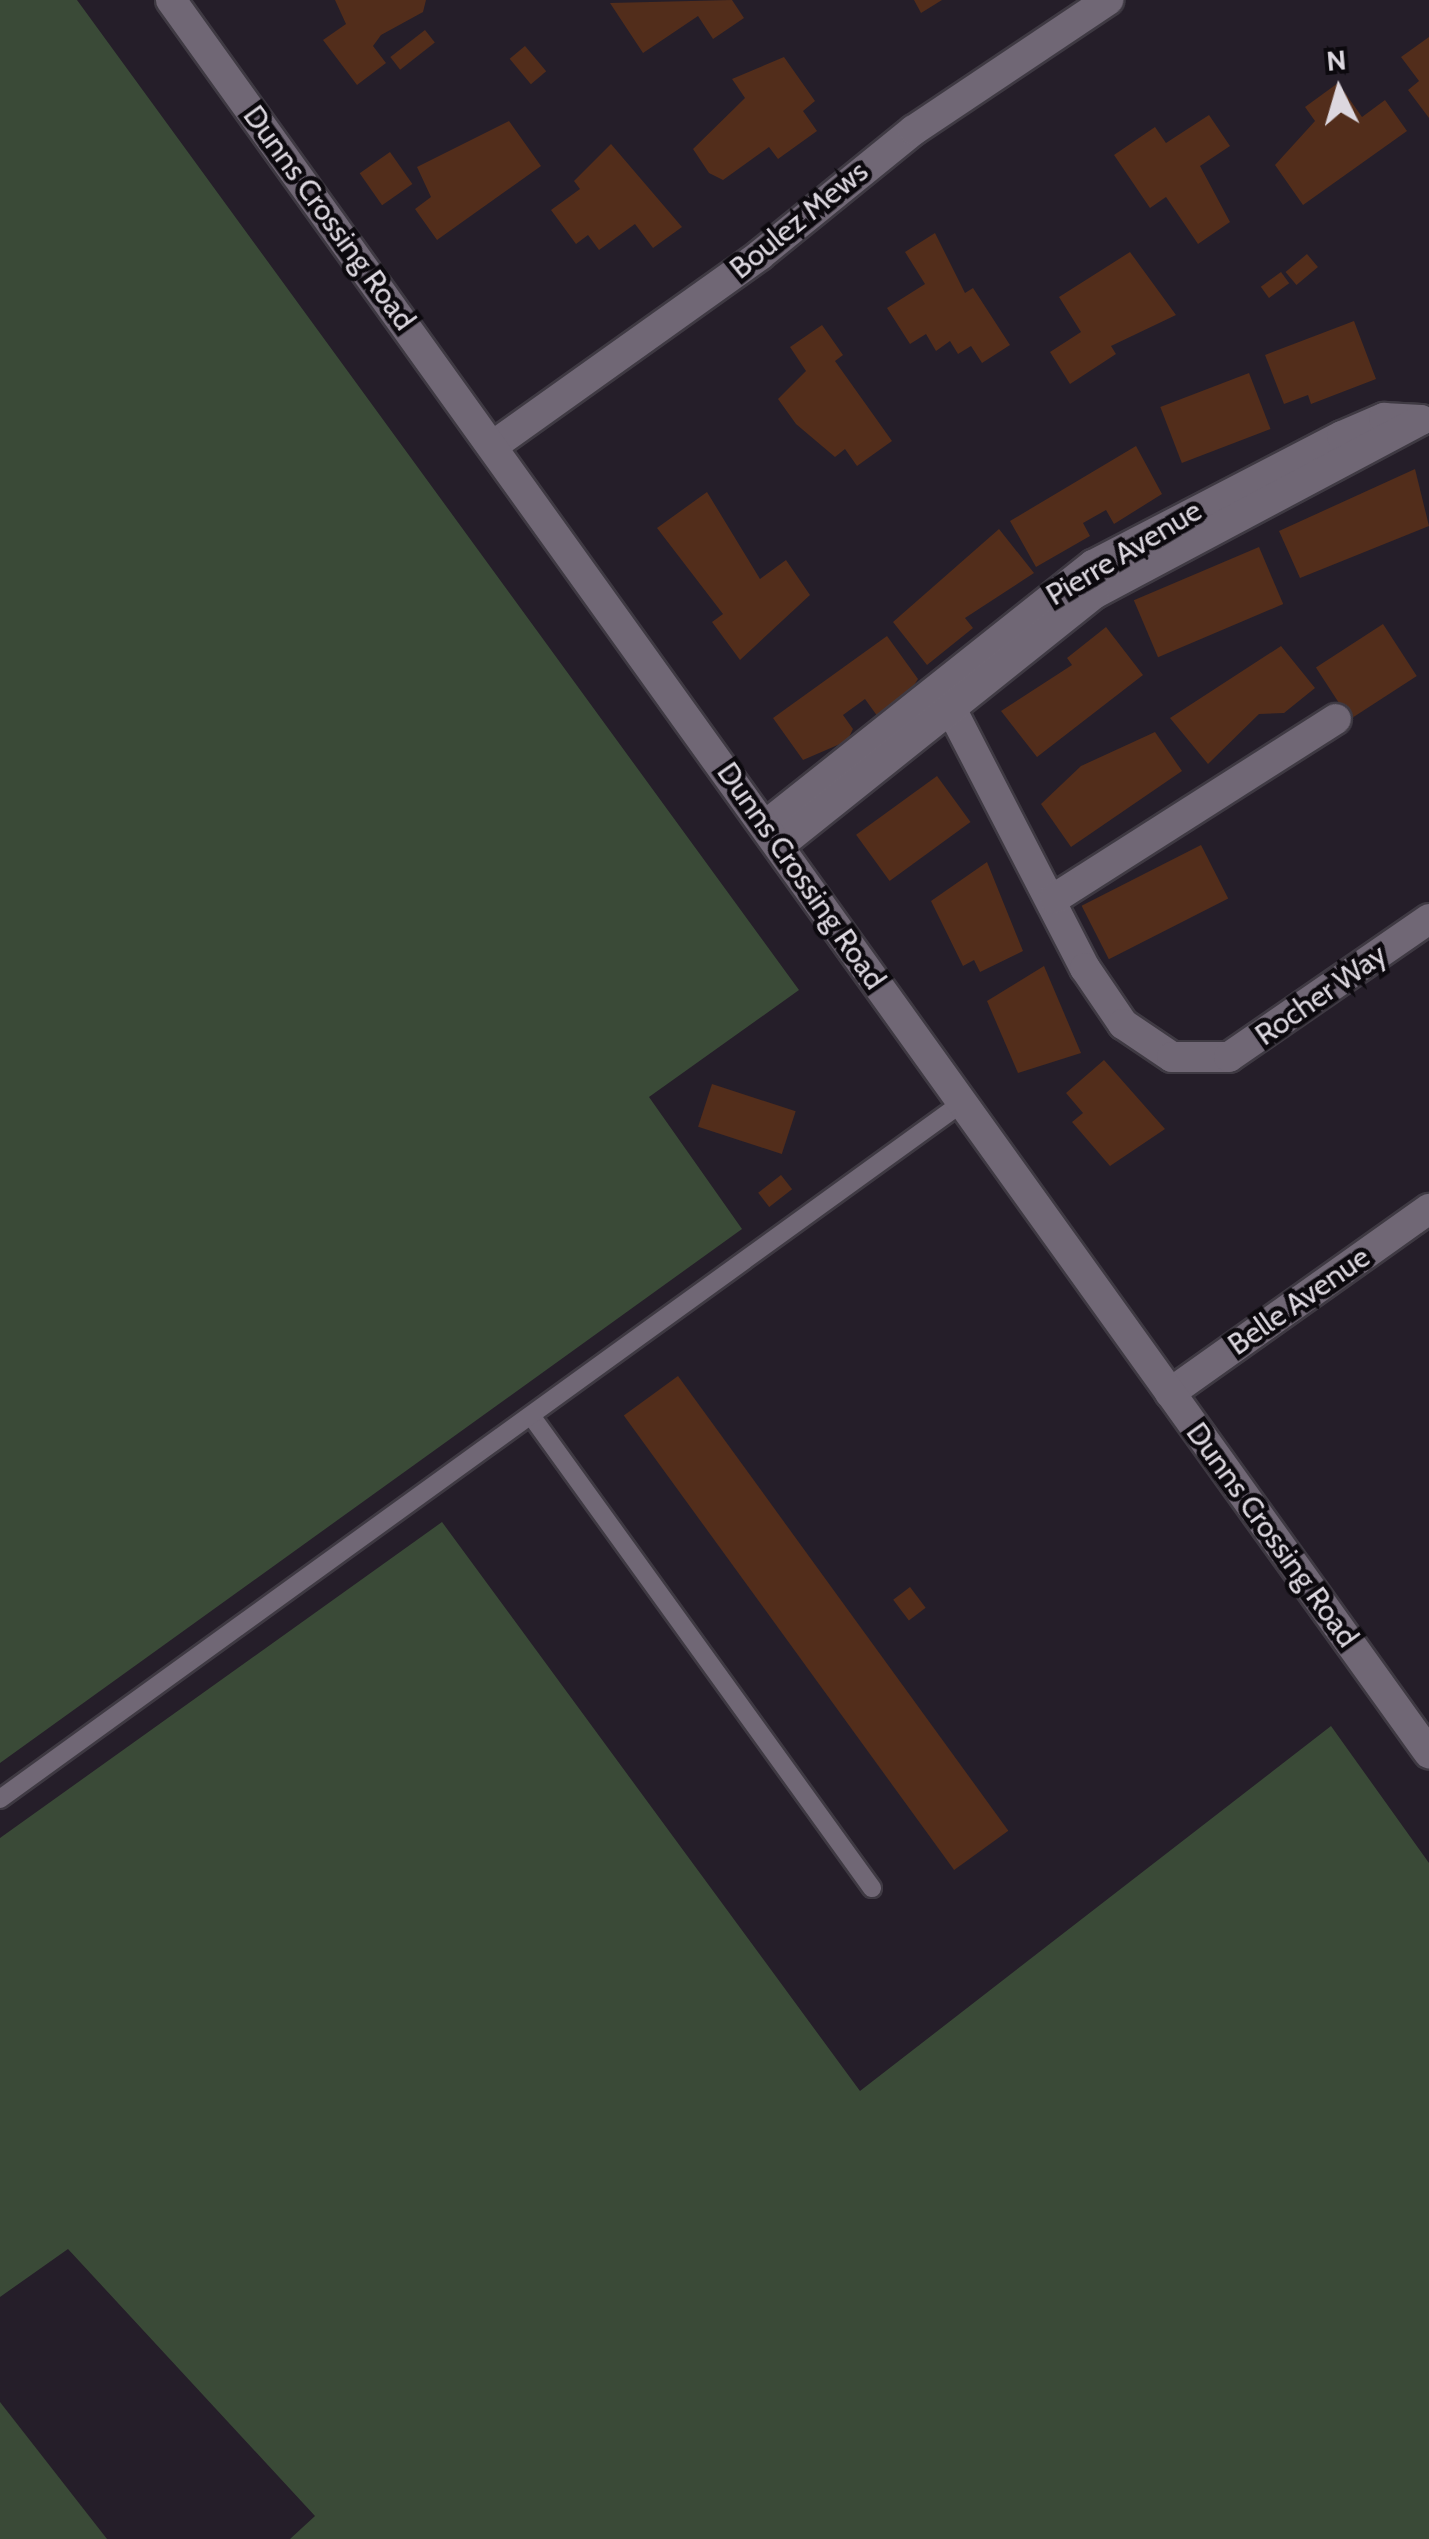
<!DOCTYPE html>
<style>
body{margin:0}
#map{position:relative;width:1429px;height:2539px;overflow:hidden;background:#251e29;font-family:Cabin,sans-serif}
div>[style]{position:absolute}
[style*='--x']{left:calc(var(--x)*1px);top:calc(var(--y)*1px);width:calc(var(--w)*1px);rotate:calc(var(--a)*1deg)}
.green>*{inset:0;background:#3a4a37}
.building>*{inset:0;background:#522d1b;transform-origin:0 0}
.roads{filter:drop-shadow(2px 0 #3f3a43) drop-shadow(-2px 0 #3f3a43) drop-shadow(0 2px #3f3a43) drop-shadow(0 -2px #3f3a43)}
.lane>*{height:18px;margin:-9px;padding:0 9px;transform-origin:9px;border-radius:9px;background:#706775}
.street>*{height:30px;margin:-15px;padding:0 15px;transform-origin:15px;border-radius:15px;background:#706775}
.secondary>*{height:30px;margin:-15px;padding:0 15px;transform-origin:15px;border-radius:15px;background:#706775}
span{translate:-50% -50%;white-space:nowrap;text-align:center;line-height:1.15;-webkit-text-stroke:9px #0c090e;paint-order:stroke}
.street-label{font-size:30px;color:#dcd7df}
.north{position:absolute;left:1289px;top:40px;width:100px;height:100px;-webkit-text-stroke:8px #0c090e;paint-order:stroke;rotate:355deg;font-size:28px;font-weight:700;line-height:40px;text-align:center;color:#dcd7df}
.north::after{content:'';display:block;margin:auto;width:35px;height:45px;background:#dcd7df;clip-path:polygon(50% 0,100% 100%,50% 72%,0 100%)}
</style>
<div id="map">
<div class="green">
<div style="clip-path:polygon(0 0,77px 0,799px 990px,649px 1097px,742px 1229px,0 1763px)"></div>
<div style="clip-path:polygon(442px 1522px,860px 2091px,1331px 1726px,1429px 1863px,1429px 2539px,290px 2539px,315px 2516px,68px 2249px,0 2297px,0 1838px)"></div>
<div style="clip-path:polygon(0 2402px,107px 2539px,0 2539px)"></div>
</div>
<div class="building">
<div style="clip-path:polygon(335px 0,426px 0,423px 12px,381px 35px,373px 46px,386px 63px,357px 85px,323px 40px,346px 24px)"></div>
<div style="clip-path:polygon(732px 0,744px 18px,713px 39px,698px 16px,643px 53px,610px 3px)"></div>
<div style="clip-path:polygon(914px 0,942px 0,921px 13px)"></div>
<div style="left:425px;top:30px;width:16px;height:44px;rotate:52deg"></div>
<div style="clip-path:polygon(1429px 37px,1429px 118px,1408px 90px,1419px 81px,1401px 57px)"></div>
<div style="left:525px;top:46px;width:33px;height:20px;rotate:50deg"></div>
<div style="clip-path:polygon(784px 57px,815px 101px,803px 111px,817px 131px,778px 159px,769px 147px,723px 180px,709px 173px,693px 149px,745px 98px,732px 79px)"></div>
<div style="clip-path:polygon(1338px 83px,1362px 117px,1385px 100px,1407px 131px,1303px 205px,1275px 165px,1315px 121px,1305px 107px)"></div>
<div style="clip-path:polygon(1209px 115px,1230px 146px,1200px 166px,1230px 222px,1198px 244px,1166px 197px,1150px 208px,1114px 155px,1155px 127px,1166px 143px)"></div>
<div style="clip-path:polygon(509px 121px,541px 166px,437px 240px,415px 209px,431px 197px,417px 167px)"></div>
<div style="clip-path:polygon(611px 144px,682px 227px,653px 248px,635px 224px,599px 250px,588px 235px,576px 244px,551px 210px,580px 189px,574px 181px)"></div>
<div style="left:390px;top:152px;width:39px;height:37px;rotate:55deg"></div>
<div style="clip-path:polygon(935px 233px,965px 293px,973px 288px,1010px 345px,982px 363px,971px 346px,958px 354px,950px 341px,936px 351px,926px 334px,910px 344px,887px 308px,925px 284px,905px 252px)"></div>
<div style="clip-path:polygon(1130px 252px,1176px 315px,1111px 346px,1116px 354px,1070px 384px,1050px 352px,1081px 332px,1059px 297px)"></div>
<div style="left:1307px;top:254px;width:17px;height:28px;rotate:50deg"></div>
<div style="left:1281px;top:272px;width:14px;height:25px;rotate:54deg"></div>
<div style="clip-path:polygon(1354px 321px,1376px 379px,1311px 404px,1308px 395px,1284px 404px,1265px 355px)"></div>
<div style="clip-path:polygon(822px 325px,843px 355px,835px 361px,892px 441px,857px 466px,845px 449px,835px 457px,796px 424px,778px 399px,806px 371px,790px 347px)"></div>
<div style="left:1249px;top:373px;width:60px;height:95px;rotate:69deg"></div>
<div style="clip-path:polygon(1136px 446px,1162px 494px,1114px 524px,1106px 510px,1083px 523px,1090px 536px,1036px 567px,1010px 521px)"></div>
<div style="clip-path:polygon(1415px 469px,1429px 526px,1300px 578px,1279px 531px)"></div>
<div style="clip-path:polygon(707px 492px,760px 579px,786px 560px,810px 595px,740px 660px,712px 622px,723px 614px,657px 528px)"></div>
<div style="clip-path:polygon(999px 529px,1034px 573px,965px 618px,973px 628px,927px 665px,893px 622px)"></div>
<div style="left:1259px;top:547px;width:62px;height:136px;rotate:67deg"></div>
<div style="left:1383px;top:624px;width:62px;height:80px;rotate:57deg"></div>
<div style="clip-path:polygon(1106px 627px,1143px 675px,1037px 757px,1001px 711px,1072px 665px,1067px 658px)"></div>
<div style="clip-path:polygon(887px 636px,918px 679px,908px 695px,878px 717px,865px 699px,843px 715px,853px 729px,847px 741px,803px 760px,773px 718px)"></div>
<div style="clip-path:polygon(1281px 646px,1315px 688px,1284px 713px,1259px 714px,1208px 764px,1170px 718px)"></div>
<div style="clip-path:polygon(1155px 732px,1182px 771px,1071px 847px,1041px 804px,1081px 766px)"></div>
<div style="left:937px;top:776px;width:57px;height:100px;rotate:54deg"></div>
<div style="left:1201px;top:845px;width:60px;height:134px;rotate:63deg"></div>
<div style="clip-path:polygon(987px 862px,1023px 951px,980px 972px,974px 960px,963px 966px,931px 901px)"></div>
<div style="clip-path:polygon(1044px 966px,1081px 1053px,1018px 1073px,987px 1001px)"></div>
<div style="clip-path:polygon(1104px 1060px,1165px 1129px,1110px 1166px,1072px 1122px,1083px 1113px,1066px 1093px)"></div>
<div style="left:712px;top:1084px;width:88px;height:45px;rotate:18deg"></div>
<div style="left:781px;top:1175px;width:18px;height:29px;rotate:52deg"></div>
<div style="left:678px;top:1376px;width:562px;height:67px;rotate:54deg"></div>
<div style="left:910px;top:1587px;width:26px;height:21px;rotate:53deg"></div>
</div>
<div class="roads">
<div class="lane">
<div style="--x:532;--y:1417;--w:581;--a:54.18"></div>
<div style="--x:0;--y:1799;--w:1187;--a:-35.89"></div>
</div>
<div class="street">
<div style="--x:494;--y:445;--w:327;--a:-35.5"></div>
<div style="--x:760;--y:255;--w:198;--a:-39.1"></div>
<div style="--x:914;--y:130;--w:234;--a:-33.8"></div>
<div style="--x:946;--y:699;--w:303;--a:62.7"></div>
<div style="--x:1085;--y:968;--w:68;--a:55.8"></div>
<div style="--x:1123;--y:1024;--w:59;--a:34"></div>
<div style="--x:1172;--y:1057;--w:57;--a:0"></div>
<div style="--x:1229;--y:1057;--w:243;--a:-34.6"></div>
<div style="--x:766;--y:825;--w:418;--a:-38.5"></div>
<div style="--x:1093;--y:565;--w:280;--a:-27.4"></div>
<div style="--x:1342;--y:436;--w:46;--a:-23.2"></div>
<div style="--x:1384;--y:418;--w:37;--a:3"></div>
<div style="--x:1421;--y:420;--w:370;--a:152"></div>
<div style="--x:1094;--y:594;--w:402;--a:141.4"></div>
<div style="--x:1055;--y:898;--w:333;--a:-32.5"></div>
<div style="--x:1170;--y:1393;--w:318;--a:-35.4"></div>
</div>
<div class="secondary">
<div style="--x:171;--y:0;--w:2158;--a:54.34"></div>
</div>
</div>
<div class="street-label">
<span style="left:329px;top:218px;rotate:54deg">Dunns Crossing Road</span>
<span style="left:799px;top:220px;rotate:-39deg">Boulez Mews</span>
<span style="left:1124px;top:553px;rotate:-31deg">Pierre Avenue</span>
<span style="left:801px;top:876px;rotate:55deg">Dunns Crossing Road</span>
<span style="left:1321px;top:995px;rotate:-35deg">Rocher Way</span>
<span style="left:1299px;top:1301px;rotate:-35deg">Belle Avenue</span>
<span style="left:1272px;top:1535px;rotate:54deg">Dunns Crossing Road</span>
</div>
<div class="north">N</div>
</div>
